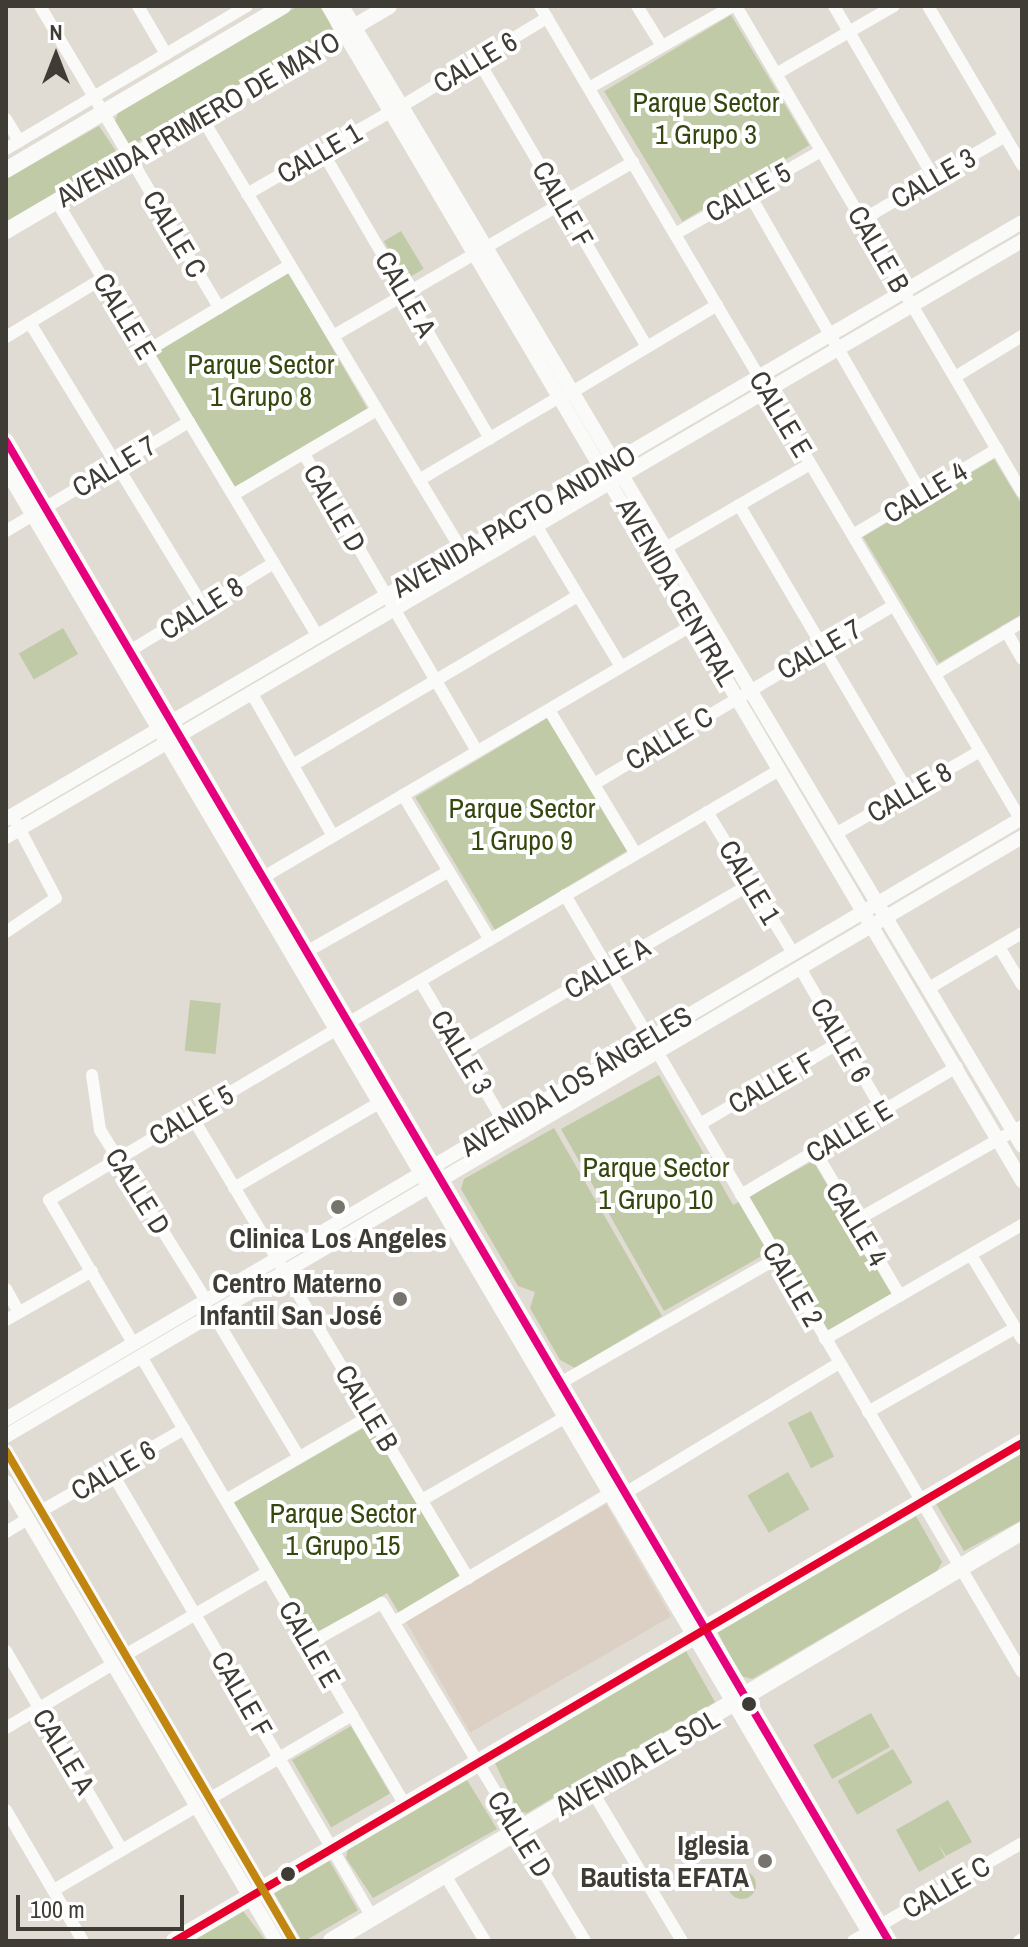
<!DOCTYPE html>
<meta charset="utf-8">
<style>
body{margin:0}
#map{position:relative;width:1028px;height:1947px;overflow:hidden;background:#e0dcd4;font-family:"Archivo Narrow",sans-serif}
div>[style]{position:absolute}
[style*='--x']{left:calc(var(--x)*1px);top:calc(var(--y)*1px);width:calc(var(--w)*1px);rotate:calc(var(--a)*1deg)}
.commercial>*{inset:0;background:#dbd0c3;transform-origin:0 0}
.green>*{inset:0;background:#c0caa7;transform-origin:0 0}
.round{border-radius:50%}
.minor>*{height:12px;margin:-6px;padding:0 6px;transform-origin:6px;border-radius:6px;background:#fafaf9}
.tertiary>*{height:14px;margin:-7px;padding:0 7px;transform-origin:7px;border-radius:7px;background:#fafaf9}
.secondary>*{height:16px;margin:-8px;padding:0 8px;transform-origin:8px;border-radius:8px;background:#fafaf9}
.primary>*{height:18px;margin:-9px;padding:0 9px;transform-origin:9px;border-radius:9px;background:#fafaf9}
.bus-1>*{height:8px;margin:-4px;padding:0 4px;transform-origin:4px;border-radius:4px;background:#e5007d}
.bus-2>*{height:8px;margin:-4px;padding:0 4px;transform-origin:4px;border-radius:4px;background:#e4002b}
.bus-3>*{height:8px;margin:-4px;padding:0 4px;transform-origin:4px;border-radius:4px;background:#c08610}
.dots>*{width:22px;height:22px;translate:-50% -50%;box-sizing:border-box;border:4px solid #fff;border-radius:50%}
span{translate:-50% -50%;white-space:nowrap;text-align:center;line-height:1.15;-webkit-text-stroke:8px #fff;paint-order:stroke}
.street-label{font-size:28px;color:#3f3b35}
.park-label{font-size:28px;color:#35470e}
.poi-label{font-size:28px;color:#3f3b35;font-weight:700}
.right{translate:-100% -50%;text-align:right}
.frame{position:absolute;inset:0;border:8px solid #3f3b35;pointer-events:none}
.north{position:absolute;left:16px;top:16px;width:80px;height:80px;-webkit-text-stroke:6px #fff;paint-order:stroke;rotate:0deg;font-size:22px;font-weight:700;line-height:32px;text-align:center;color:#3f3b35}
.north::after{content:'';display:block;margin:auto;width:28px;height:36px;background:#3f3b35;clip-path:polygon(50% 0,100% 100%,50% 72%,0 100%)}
.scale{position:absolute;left:16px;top:1895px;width:168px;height:36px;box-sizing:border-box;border:4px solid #3f3b35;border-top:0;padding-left:10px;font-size:24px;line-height:28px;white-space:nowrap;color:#3f3b35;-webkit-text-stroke:6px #fff;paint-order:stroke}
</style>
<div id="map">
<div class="commercial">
<div style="left:606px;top:1504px;width:130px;height:232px;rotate:60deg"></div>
</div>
<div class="green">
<div style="clip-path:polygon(298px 6px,323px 6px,333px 31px,130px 146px,115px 122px,118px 112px)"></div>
<div style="left:731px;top:15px;width:152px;height:148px;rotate:59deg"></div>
<div style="clip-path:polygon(99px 126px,120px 157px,6px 227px,6px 179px)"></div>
<div style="left:401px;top:231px;width:44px;height:20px;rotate:59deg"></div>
<div style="left:289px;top:273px;width:158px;height:157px;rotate:60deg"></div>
<div style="clip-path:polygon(994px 459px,1022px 505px,1022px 614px,939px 663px,863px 537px)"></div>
<div style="left:63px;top:628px;width:30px;height:51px;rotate:60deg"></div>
<div style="left:549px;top:717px;width:155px;height:156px;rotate:59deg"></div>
<div style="left:190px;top:1000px;width:31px;height:51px;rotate:6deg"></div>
<div style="clip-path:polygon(659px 1075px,733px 1205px,813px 1161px,892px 1295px,828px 1331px,778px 1247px,664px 1311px,561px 1129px)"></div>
<div style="clip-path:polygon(554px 1128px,662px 1316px,575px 1368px,560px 1360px,530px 1308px,535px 1292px,518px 1286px,461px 1189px,464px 1179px)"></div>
<div style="left:811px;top:1411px;width:51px;height:26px;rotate:63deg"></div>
<div style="clip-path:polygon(372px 1423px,462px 1577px,399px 1613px,387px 1593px,312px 1637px,233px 1503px)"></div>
<div style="clip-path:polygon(1022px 1448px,1022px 1520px,964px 1551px,935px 1502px)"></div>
<div style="left:788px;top:1472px;width:43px;height:47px;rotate:60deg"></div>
<div style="clip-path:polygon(916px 1516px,942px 1562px,937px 1571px,752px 1679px,741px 1676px,717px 1631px)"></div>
<div style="clip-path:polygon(685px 1649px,715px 1702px,527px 1813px,518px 1811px,494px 1761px)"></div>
<div style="left:871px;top:1713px;width:39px;height:66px;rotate:61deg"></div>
<div style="left:351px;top:1726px;width:78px;height:68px;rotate:60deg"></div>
<div style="left:893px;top:1749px;width:39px;height:64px;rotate:60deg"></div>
<div style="clip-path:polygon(467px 1780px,497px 1829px,373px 1898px,346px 1858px,348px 1847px)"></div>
<div style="clip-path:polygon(948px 1800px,972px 1842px,946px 1856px,938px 1844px,945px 1857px,919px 1872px,896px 1830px)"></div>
<div style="left:329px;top:1860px;width:58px;height:64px;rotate:60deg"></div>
<div class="round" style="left:728px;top:1871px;width:28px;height:28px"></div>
<div style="clip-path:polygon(243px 1911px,266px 1941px,190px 1941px)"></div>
</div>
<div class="minor">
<div style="--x:40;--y:6;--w:351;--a:59.3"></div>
<div style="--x:138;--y:6;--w:56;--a:59.7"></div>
<div style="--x:540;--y:6;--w:948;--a:59.43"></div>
<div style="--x:637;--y:6;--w:47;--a:58"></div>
<div style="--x:736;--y:6;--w:564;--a:59.52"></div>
<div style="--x:834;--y:6;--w:199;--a:59.8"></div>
<div style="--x:928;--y:6;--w:185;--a:59.4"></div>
<div style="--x:478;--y:60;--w:333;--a:59.5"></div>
<div style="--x:776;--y:74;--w:136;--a:-30"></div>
<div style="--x:589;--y:88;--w:166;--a:-29.7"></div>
<div style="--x:402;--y:106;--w:170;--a:-31.3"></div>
<div style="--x:202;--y:118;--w:505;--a:59.02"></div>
<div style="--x:6;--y:119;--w:26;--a:59"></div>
<div style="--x:6;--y:149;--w:280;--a:-30.7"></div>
<div style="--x:322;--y:151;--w:333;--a:59.7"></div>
<div style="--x:748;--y:192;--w:349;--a:60.1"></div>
<div style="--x:247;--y:194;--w:165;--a:-29.8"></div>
<div style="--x:57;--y:202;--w:505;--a:59.02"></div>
<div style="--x:862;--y:220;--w:166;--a:-30.4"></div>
<div style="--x:675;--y:234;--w:168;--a:-29.6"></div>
<div style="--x:30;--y:323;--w:332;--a:58.6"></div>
<div style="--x:333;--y:336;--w:347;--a:-30.1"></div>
<div style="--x:6;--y:337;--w:114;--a:-31.3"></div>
<div style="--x:147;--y:351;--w:167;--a:-31"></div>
<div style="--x:955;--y:377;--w:79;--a:-31.5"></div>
<div style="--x:574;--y:391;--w:167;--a:-31"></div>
<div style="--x:304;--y:454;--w:344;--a:59.8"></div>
<div style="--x:419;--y:480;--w:165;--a:-30.6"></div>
<div style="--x:233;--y:495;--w:167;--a:-30.6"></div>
<div style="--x:739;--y:505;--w:333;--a:59.5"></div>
<div style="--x:537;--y:527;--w:163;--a:59"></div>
<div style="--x:6;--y:531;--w:213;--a:-30.8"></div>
<div style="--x:853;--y:535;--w:168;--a:-30.8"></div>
<div style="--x:667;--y:547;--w:165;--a:-30.1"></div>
<div style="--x:1006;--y:631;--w:32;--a:60"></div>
<div style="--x:128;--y:652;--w:171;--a:-31.4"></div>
<div style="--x:935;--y:674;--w:101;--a:-30.9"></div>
<div style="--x:252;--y:694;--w:163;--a:60.3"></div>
<div style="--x:549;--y:710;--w:168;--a:58.9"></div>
<div style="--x:293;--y:765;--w:331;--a:-30.7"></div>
<div style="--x:594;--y:784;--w:349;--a:-30.8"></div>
<div style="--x:403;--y:795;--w:169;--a:59"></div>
<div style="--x:707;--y:812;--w:165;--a:58.6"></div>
<div style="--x:837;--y:833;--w:165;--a:-29.8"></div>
<div style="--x:262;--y:878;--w:503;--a:-30.44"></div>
<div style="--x:565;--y:895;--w:901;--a:59.54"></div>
<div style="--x:6;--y:932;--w:60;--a:-34.2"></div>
<div style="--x:56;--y:898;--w:94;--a:-117.9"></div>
<div style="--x:999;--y:947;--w:44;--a:58.8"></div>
<div style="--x:306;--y:952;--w:164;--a:-29.5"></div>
<div style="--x:800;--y:968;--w:165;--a:59.9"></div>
<div style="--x:420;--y:981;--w:166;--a:59.3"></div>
<div style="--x:929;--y:988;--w:108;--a:-30.6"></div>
<div style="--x:348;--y:1023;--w:500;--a:-30.4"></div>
<div style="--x:462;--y:1052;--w:334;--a:-30.2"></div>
<div style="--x:92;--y:1075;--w:56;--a:81.7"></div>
<div style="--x:100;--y:1130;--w:200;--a:58.1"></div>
<div style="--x:191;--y:1115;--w:540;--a:59.11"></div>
<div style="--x:700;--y:1124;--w:164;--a:-30.3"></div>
<div style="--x:815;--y:1151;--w:168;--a:59.6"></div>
<div style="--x:234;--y:1188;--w:166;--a:-30.4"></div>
<div style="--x:741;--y:1195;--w:251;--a:-30.7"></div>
<div style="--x:855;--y:1221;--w:192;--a:-29.6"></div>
<div style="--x:971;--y:1255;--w:98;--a:58.7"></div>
<div style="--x:6;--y:1289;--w:26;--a:61"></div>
<div style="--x:213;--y:1314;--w:167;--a:59"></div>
<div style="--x:6;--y:1320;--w:99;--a:-29.7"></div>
<div style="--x:825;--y:1339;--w:228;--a:-30.1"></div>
<div style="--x:133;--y:1343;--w:166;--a:-120.4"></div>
<div style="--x:49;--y:1200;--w:331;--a:-30.7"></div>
<div style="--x:142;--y:1358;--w:519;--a:59.53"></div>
<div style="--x:562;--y:1382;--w:249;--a:-29.9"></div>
<div style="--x:868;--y:1412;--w:169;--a:-29.7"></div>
<div style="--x:111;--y:1471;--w:517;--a:59.66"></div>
<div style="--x:627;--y:1492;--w:248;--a:-31.3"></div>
<div style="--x:226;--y:1500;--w:169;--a:-30.2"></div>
<div style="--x:422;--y:1500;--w:164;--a:-30"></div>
<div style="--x:41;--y:1511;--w:165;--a:-29.8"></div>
<div style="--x:6;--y:1532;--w:26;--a:-31"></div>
<div style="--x:394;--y:1622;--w:250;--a:-30.8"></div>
<div style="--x:310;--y:1643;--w:82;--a:-29.1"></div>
<div style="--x:382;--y:1603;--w:394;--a:59"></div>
<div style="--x:6;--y:1651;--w:230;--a:59.8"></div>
<div style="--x:127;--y:1654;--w:163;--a:-30.2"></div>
<div style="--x:6;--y:1728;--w:125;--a:-30.9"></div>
<div style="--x:591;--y:1789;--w:177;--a:59.1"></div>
<div style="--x:211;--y:1798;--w:164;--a:-30.5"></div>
<div style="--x:6;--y:1810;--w:152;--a:59.6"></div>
<div style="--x:445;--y:1875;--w:77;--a:58.8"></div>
<div style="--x:54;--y:1890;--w:166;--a:-30.4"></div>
<div style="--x:853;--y:1941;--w:195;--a:-30.1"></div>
<div style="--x:1019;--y:1941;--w:4;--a:-34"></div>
</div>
<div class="tertiary">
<div style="--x:328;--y:6;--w:1365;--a:59.43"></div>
<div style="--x:342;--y:6;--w:1327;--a:59.18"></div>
<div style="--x:6;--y:819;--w:1178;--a:-30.44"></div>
<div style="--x:6;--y:837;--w:1178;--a:-30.4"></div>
<div style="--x:6;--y:1419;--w:1180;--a:-30.61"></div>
<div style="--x:6;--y:1436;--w:1179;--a:-30.52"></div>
<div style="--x:6;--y:1451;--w:568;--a:59.64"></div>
<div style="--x:6;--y:1482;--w:533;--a:59.53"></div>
</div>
<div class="secondary">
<div style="--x:6;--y:170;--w:322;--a:-30.6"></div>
<div style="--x:6;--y:231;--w:444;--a:-30.4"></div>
<div style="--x:6;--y:441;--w:1741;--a:59.52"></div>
<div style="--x:6;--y:468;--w:1710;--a:59.46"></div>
</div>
<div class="primary">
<div style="--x:175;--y:1941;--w:983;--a:-30.45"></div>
<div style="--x:332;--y:1941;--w:803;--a:-30.72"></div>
</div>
<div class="bus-1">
<div style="--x:6;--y:441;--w:1741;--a:59.52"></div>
</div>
<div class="bus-2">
<div style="--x:175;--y:1941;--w:983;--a:-30.45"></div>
</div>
<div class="bus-3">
<div style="--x:6;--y:1451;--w:568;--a:59.64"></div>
</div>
<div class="dots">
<div style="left:338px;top:1207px;background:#77736d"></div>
<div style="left:400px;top:1299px;background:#77736d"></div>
<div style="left:749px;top:1704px;background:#3f3b35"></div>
<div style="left:765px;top:1861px;background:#77736d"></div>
<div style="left:288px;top:1874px;background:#3f3b35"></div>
</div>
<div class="street-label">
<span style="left:475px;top:62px;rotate:-31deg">CALLE 6</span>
<span style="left:198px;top:119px;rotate:-30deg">AVENIDA PRIMERO DE MAYO</span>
<span style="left:319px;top:153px;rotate:-30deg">CALLE 1</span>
<span style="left:933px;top:178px;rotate:-30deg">CALLE 3</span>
<span style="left:748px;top:192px;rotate:-29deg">CALLE 5</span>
<span style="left:563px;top:204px;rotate:60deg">CALLE F</span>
<span style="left:175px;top:234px;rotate:59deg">CALLE C</span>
<span style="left:879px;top:249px;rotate:60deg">CALLE B</span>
<span style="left:406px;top:294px;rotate:60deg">CALLE A</span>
<span style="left:125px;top:316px;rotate:59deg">CALLE E</span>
<span style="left:781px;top:414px;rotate:59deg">CALLE E</span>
<span style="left:114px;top:466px;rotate:-31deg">CALLE 7</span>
<span style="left:925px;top:492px;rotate:-31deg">CALLE 4</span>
<span style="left:335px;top:508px;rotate:60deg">CALLE D</span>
<span style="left:514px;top:521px;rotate:-30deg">AVENIDA PACTO ANDINO</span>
<span style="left:677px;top:592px;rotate:60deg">AVENIDA CENTRAL</span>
<span style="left:201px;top:608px;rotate:-32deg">CALLE 8</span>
<span style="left:819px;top:649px;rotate:-30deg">CALLE 7</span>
<span style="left:669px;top:738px;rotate:-31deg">CALLE C</span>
<span style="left:909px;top:792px;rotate:-30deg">CALLE 8</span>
<span style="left:750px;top:882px;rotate:59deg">CALLE 1</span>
<span style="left:607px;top:968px;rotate:-30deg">CALLE A</span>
<span style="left:841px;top:1040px;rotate:60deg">CALLE 6</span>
<span style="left:462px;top:1052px;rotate:59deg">CALLE 3</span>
<span style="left:576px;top:1081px;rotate:-31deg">AVENIDA LOS ÁNGELES</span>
<span style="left:771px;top:1083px;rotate:-30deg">CALLE F</span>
<span style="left:191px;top:1115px;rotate:-30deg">CALLE 5</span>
<span style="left:849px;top:1131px;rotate:-31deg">CALLE E</span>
<span style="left:138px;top:1191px;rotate:58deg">CALLE D</span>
<span style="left:857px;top:1224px;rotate:59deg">CALLE 4</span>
<span style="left:793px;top:1284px;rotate:60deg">CALLE 2</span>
<span style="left:367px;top:1408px;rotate:59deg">CALLE B</span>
<span style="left:113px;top:1470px;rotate:-30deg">CALLE 6</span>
<span style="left:310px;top:1644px;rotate:60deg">CALLE E</span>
<span style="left:242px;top:1694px;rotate:60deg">CALLE F</span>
<span style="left:64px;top:1751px;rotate:59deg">CALLE A</span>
<span style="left:637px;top:1762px;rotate:-30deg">AVENIDA EL SOL</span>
<span style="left:520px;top:1834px;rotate:58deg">CALLE D</span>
<span style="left:946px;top:1887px;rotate:-30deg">CALLE C</span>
</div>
<div class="park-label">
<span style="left:706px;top:118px">Parque Sector<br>1 Grupo 3</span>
<span style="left:261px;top:380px">Parque Sector<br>1 Grupo 8</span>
<span style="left:522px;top:824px">Parque Sector<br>1 Grupo 9</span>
<span style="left:656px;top:1183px">Parque Sector<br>1 Grupo 10</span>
<span style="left:343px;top:1529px">Parque Sector<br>1 Grupo 15</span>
</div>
<div class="poi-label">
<span style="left:338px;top:1238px">Clinica Los Angeles</span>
<span class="right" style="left:382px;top:1299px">Centro Materno<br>Infantil San José</span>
<span class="right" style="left:749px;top:1861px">Iglesia<br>Bautista EFATA</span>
</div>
<div class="frame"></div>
<div class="north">N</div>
<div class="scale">100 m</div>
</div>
